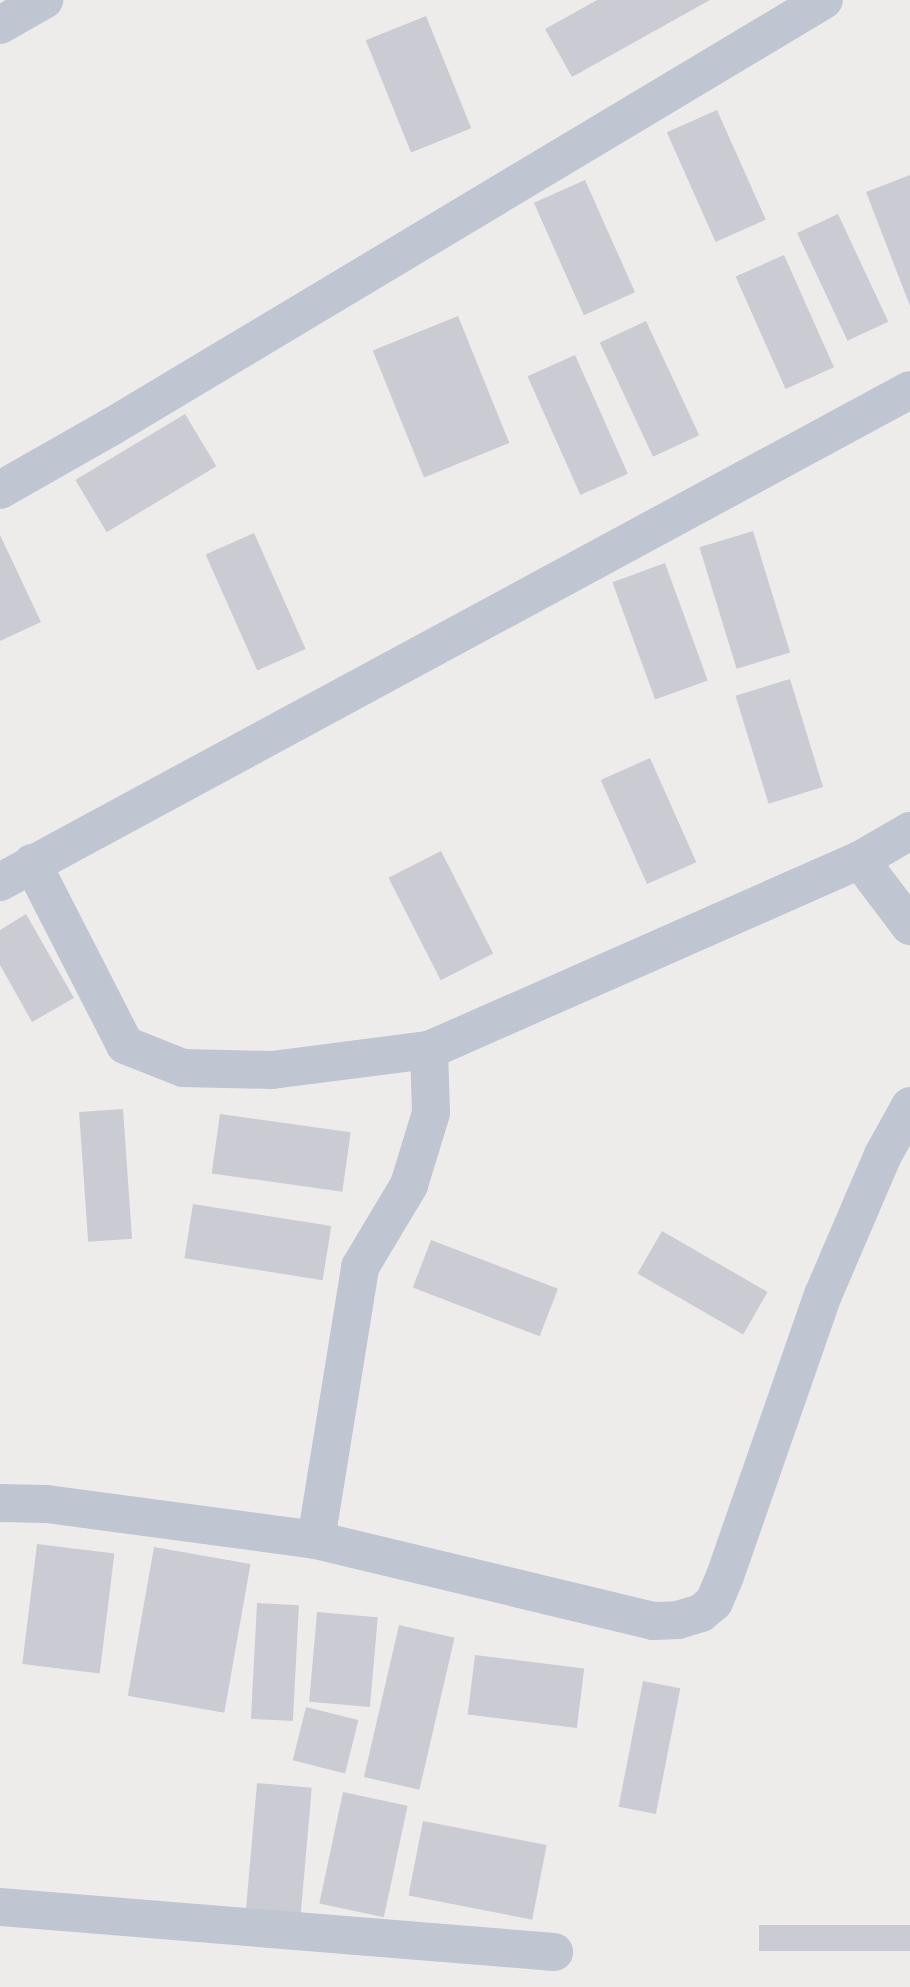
<!DOCTYPE html>
<style>
body{margin:0}
#map{position:relative;width:910px;height:1987px;overflow:hidden;background:#eeeceb;font-family:Barlow,sans-serif}
div>[style]{position:absolute}
[style*='--x']{left:calc(var(--x)*1px);top:calc(var(--y)*1px);width:calc(var(--w)*1px);rotate:calc(var(--a)*1deg)}
.building>*{inset:0;background:#cbccd3;transform-origin:0 0}
.minor>*{height:38px;margin:-19px;padding:0 19px;transform-origin:19px;border-radius:19px;background:#bfc5d1}
span{translate:-50% -50%;white-space:nowrap;text-align:center;line-height:1.15;-webkit-text-stroke:5px #fff;paint-order:stroke}
</style>
<div id="map">
<div class="building">
<div style="clip-path:polygon(597px 0,710px 0,572px 77px,545px 29px)"></div>
<div style="left:426px;top:16px;width:121px;height:65px;rotate:68deg"></div>
<div style="left:717px;top:110px;width:120px;height:55px;rotate:66deg"></div>
<div style="clip-path:polygon(910px 175px,910px 306px,866px 192px)"></div>
<div style="left:585px;top:180px;width:123px;height:56px;rotate:66deg"></div>
<div style="left:838px;top:214px;width:119px;height:45px;rotate:65deg"></div>
<div style="left:784px;top:255px;width:123px;height:53px;rotate:66deg"></div>
<div style="left:458px;top:316px;width:137px;height:92px;rotate:68deg"></div>
<div style="left:646px;top:321px;width:126px;height:51px;rotate:65deg"></div>
<div style="left:575px;top:355px;width:130px;height:52px;rotate:66deg"></div>
<div style="left:185px;top:414px;width:61px;height:128px;rotate:59deg"></div>
<div style="left:753px;top:531px;width:127px;height:56px;rotate:73deg"></div>
<div style="left:254px;top:533px;width:127px;height:53px;rotate:66deg"></div>
<div style="clip-path:polygon(0 535px,41px 622px,0 641px)"></div>
<div style="left:665px;top:563px;width:125px;height:56px;rotate:70deg"></div>
<div style="left:790px;top:679px;width:113px;height:57px;rotate:73deg"></div>
<div style="left:650px;top:758px;width:114px;height:54px;rotate:66deg"></div>
<div style="left:441px;top:851px;width:115px;height:59px;rotate:63deg"></div>
<div style="clip-path:polygon(26px 914px,74px 998px,32px 1022px,0 965px,0 930px)"></div>
<div style="left:123px;top:1109px;width:130px;height:44px;rotate:86deg"></div>
<div style="left:220px;top:1114px;width:132px;height:60px;rotate:8deg"></div>
<div style="left:193px;top:1204px;width:140px;height:55px;rotate:9deg"></div>
<div style="left:662px;top:1231px;width:122px;height:49px;rotate:30deg"></div>
<div style="left:431px;top:1240px;width:136px;height:51px;rotate:21deg"></div>
<div style="left:37px;top:1544px;width:78px;height:121px;rotate:7deg"></div>
<div style="left:154px;top:1547px;width:98px;height:151px;rotate:10deg"></div>
<div style="left:257px;top:1603px;width:42px;height:116px;rotate:3deg"></div>
<div style="left:317px;top:1612px;width:61px;height:90px;rotate:5deg"></div>
<div style="left:399px;top:1625px;width:57px;height:156px;rotate:13deg"></div>
<div style="left:475px;top:1655px;width:110px;height:60px;rotate:7deg"></div>
<div style="left:643px;top:1681px;width:38px;height:128px;rotate:11deg"></div>
<div style="left:306px;top:1707px;width:54px;height:55px;rotate:14deg"></div>
<div style="left:257px;top:1783px;width:55px;height:130px;rotate:5deg"></div>
<div style="left:343px;top:1792px;width:66px;height:114px;rotate:12deg"></div>
<div style="left:423px;top:1821px;width:126px;height:76px;rotate:11deg"></div>
<div style="left:910px;top:1925px;width:26px;height:151px;rotate:90deg"></div>
</div>
<div class="minor">
<div style="--x:0;--y:25;--w:51;--a:-29.6"></div>
<div style="--x:0;--y:490;--w:128;--a:-29.6"></div>
<div style="--x:111;--y:427;--w:831;--a:-30.92"></div>
<div style="--x:860;--y:860;--w:83;--a:52.9"></div>
<div style="--x:32;--y:863;--w:204;--a:62.9"></div>
<div style="--x:125;--y:1045;--w:62;--a:21.6"></div>
<div style="--x:183;--y:1068;--w:89;--a:1.3"></div>
<div style="--x:272;--y:1070;--w:158;--a:-7.3"></div>
<div style="--x:429;--y:1050;--w:471;--a:-23.8"></div>
<div style="--x:860;--y:860;--w:58;--a:-30.1"></div>
<div style="--x:0;--y:882;--w:1034;--a:-28.4"></div>
<div style="--x:0;--y:1503;--w:47;--a:1.2"></div>
<div style="--x:47;--y:1504;--w:271;--a:7.6"></div>
<div style="--x:316;--y:1540;--w:347;--a:13.5"></div>
<div style="--x:653;--y:1621;--w:25;--a:-2"></div>
<div style="--x:678;--y:1620;--w:24;--a:-17"></div>
<div style="--x:701;--y:1613;--w:17;--a:-40"></div>
<div style="--x:714;--y:1602;--w:28;--a:-67"></div>
<div style="--x:725;--y:1576;--w:298;--a:-70.8"></div>
<div style="--x:823;--y:1295;--w:152;--a:-66.8"></div>
<div style="--x:883;--y:1155;--w:56;--a:-61.1"></div>
<div style="--x:316;--y:1540;--w:277;--a:-80.8"></div>
<div style="--x:360;--y:1267;--w:96;--a:-59.1"></div>
<div style="--x:409;--y:1185;--w:75;--a:-73"></div>
<div style="--x:431;--y:1113;--w:63;--a:-91.8"></div>
<div style="--x:0;--y:1907;--w:556;--a:4.64"></div>
</div>
</div>
